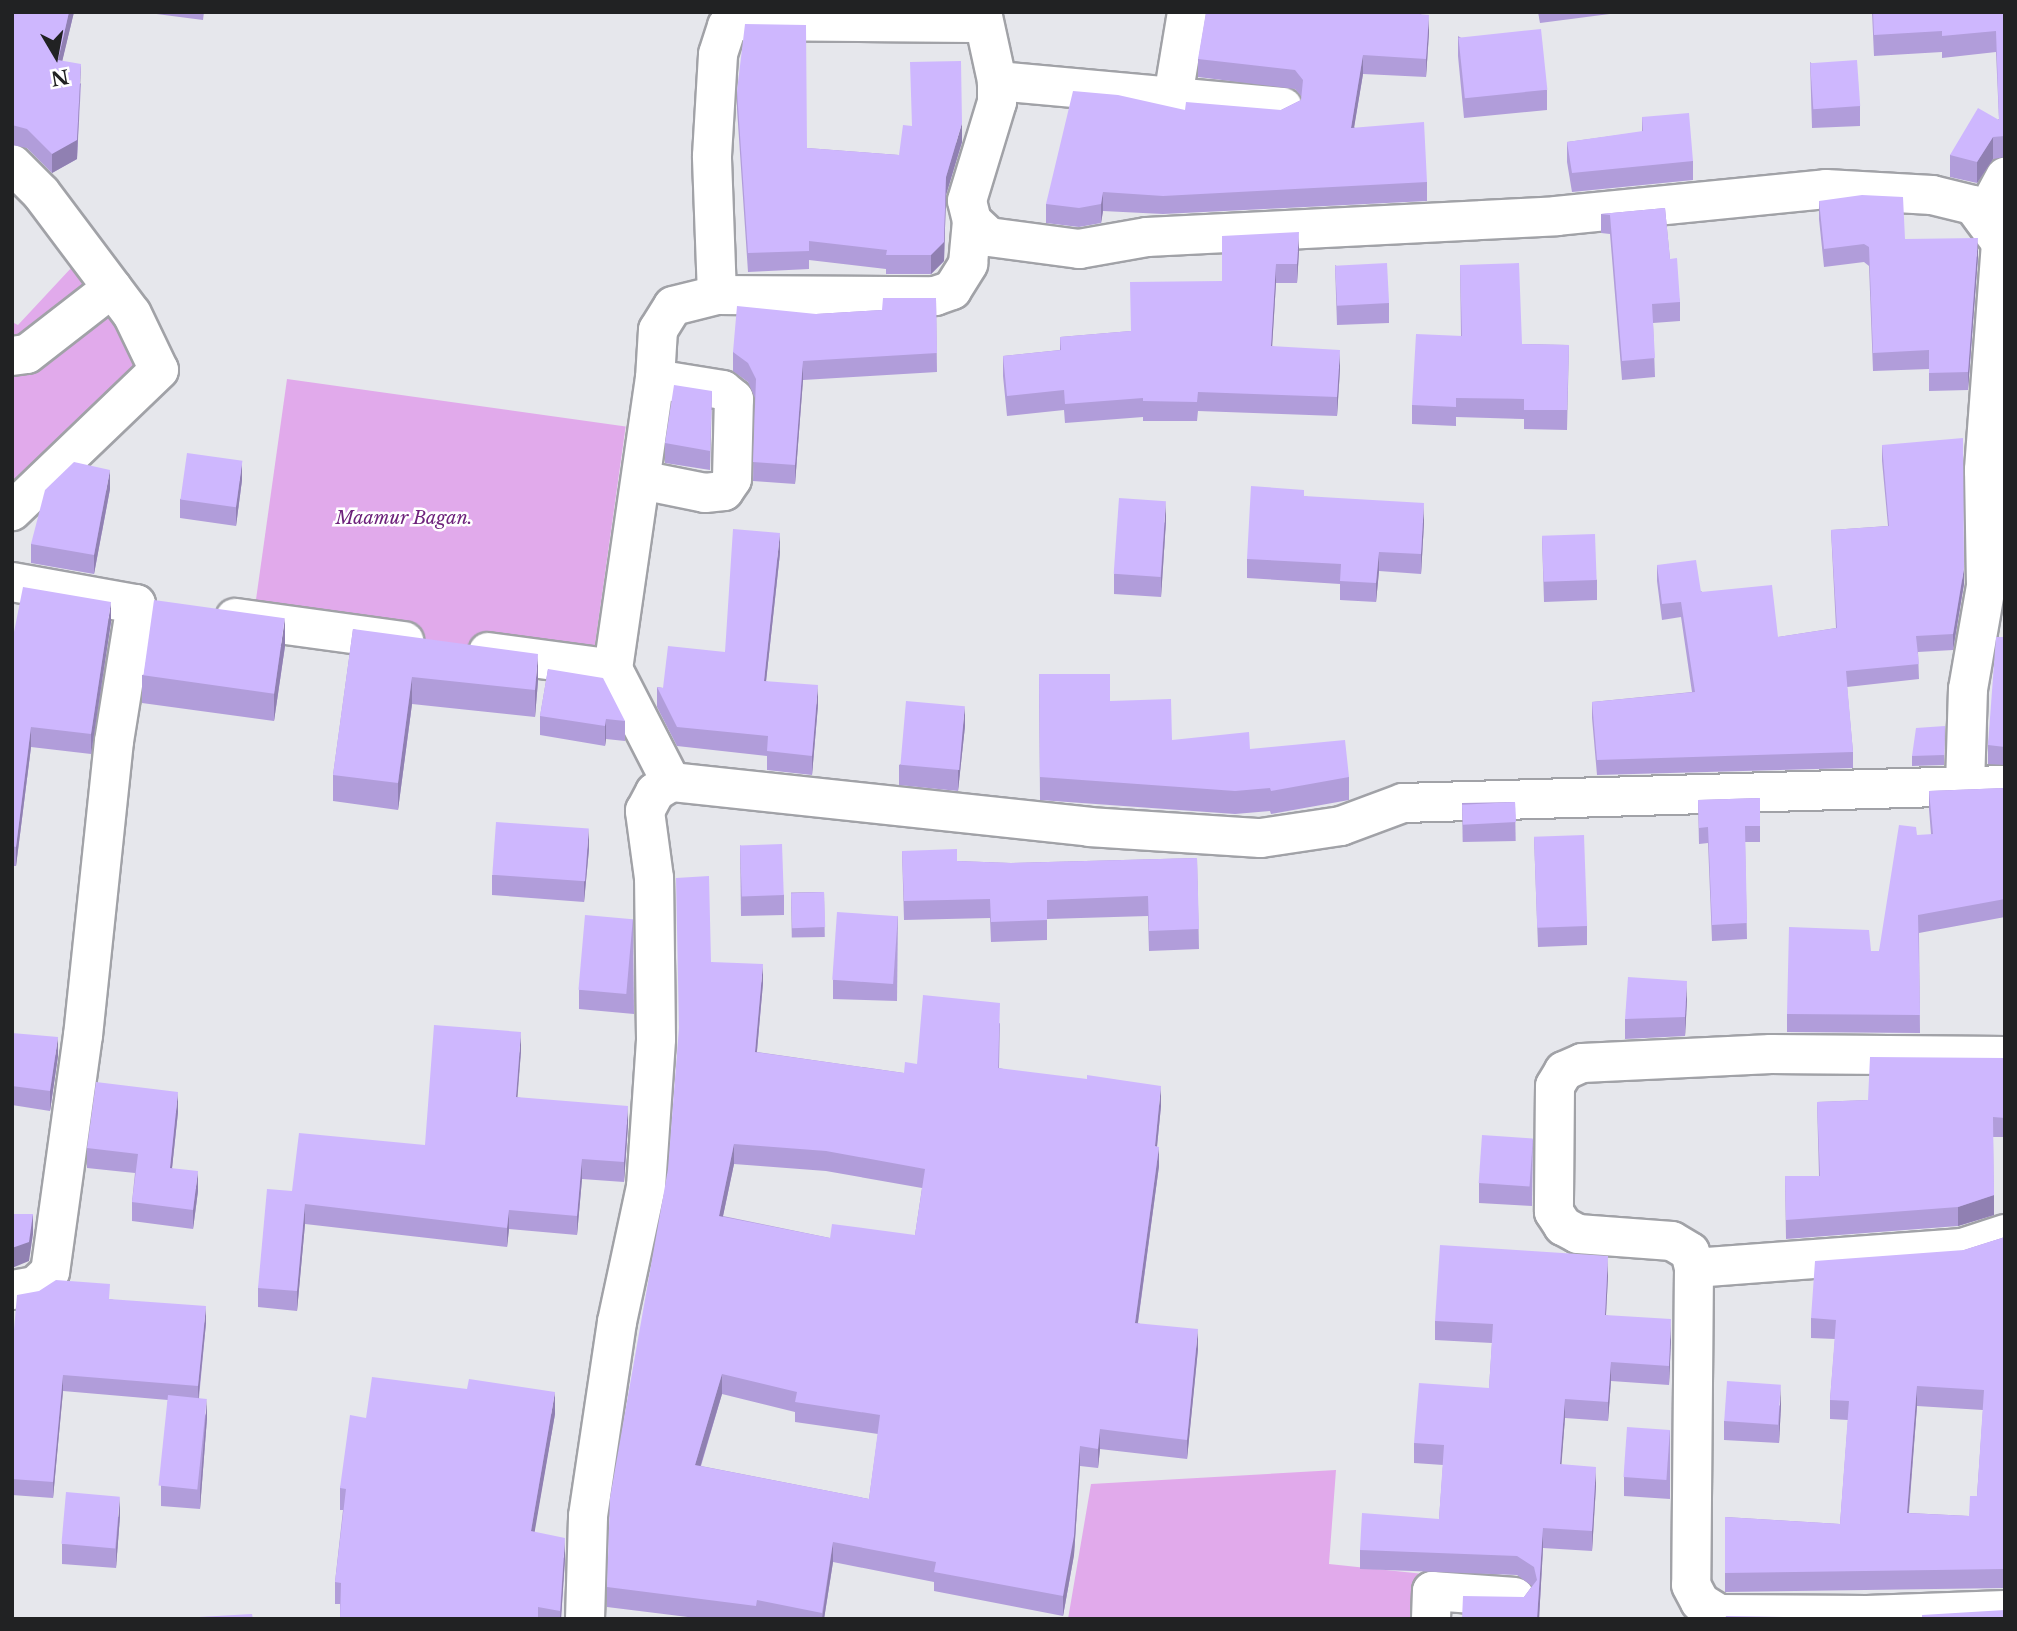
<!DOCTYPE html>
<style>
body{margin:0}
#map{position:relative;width:2017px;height:1631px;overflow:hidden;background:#e6e7ec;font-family:"Libre Baskerville",serif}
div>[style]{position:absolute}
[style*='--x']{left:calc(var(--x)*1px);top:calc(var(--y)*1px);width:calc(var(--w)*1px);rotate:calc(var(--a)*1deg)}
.green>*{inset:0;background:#e1aaeb;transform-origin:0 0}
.roads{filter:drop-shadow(2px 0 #a1a2a7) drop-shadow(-2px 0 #a1a2a7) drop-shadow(0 2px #a1a2a7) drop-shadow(0 -2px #a1a2a7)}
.street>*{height:38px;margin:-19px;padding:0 19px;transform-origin:19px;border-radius:19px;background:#fff}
.secondary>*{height:38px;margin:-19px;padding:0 19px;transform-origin:19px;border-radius:19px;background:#fff}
.wall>*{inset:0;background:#b19dda;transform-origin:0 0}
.shaded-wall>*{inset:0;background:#9080b2}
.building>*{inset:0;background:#ceb7fe;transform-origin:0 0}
span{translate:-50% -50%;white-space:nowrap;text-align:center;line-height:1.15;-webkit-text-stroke:5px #fff;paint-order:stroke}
.park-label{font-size:18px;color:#6d217b;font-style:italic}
.frame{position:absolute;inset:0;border:14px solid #212223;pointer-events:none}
.north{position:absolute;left:21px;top:21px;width:70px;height:70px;-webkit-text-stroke:5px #fff;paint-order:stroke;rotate:170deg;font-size:19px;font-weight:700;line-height:28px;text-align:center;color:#212223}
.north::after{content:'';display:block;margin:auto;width:24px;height:32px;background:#212223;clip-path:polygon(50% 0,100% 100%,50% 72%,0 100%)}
</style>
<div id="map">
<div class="green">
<div style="clip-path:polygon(86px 252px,159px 370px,12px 510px,12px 322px,18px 325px)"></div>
<div style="left:287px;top:379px;width:342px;height:244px;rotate:8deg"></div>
<div style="clip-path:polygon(1336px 1470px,1329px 1564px,1433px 1575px,1431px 1619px,1068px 1619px,1091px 1484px)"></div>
</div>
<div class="roads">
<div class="street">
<div style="--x:982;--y:12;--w:71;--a:77.7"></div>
<div style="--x:997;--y:81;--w:21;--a:90"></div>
<div style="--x:997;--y:102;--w:103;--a:106.9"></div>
<div style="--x:967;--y:201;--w:21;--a:76"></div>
<div style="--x:972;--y:221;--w:23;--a:43"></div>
<div style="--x:989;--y:237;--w:91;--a:7.6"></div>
<div style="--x:1079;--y:249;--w:69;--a:-10"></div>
<div style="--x:1147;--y:237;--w:410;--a:-2.9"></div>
<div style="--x:1556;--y:216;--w:271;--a:-5.7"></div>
<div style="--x:1826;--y:189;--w:106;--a:3.2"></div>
<div style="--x:1932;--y:195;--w:42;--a:13.7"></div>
<div style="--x:1973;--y:205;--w:47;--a:53.6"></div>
<div style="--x:2001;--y:243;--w:228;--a:94.3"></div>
<div style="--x:1984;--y:470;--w:116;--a:89"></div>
<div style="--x:1986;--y:586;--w:105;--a:99.9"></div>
<div style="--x:1968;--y:689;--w:97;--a:91.8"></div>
<div style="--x:997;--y:81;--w:287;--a:5.2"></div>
<div style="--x:1173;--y:97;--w:86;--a:-80.6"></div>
<div style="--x:12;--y:164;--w:41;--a:45"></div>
<div style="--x:41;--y:193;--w:151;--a:53.1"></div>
<div style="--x:132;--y:314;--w:62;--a:64.3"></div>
<div style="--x:159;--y:370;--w:204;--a:136.2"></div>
<div style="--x:1983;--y:218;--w:47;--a:-61.8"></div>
<div style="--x:717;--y:295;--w:139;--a:-92.1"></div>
<div style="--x:712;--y:156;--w:102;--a:-86.6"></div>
<div style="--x:718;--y:54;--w:29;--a:-72"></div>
<div style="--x:727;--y:26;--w:11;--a:-27"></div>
<div style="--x:737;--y:21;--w:244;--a:0.5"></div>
<div style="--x:12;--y:356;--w:15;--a:-8"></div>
<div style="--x:27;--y:354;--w:108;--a:-37.8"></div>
<div style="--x:641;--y:480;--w:65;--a:11.5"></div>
<div style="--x:705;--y:493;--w:19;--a:-6"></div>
<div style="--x:724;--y:491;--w:14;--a:-56"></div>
<div style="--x:732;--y:479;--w:80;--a:-88.6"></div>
<div style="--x:734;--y:399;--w:14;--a:-141"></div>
<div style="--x:723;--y:390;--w:69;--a:-170.8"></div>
<div style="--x:12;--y:582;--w:126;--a:10.1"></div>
<div style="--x:136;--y:604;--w:139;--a:99.1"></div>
<div style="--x:114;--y:741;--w:296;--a:96"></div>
<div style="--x:83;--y:1035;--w:239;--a:97.9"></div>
<div style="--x:50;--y:1272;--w:21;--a:137"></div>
<div style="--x:35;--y:1286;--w:23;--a:170"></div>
<div style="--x:235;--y:618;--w:171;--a:7.8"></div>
<div style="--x:488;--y:652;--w:126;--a:7.7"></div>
<div style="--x:671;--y:782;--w:127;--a:-117.2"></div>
<div style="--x:613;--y:669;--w:293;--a:-81.8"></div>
<div style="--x:655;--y:379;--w:49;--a:-86.5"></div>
<div style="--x:658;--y:330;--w:28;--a:-58"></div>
<div style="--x:673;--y:306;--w:45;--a:-14"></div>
<div style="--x:717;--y:295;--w:218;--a:0.3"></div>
<div style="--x:935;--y:296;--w:18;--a:-19"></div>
<div style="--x:952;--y:290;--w:31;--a:-58"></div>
<div style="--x:968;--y:264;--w:43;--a:-84.7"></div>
<div style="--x:2005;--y:1056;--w:234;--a:-179.5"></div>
<div style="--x:1771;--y:1054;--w:189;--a:177.3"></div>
<div style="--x:1582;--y:1063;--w:20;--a:156"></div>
<div style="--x:1564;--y:1071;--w:17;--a:121"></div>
<div style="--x:1555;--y:1086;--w:126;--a:90.5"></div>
<div style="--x:1554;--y:1212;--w:17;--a:57"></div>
<div style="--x:1563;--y:1226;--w:17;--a:28"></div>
<div style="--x:1578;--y:1234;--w:94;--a:4.3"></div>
<div style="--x:1672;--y:1241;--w:21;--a:31"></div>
<div style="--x:1690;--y:1252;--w:16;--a:76"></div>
<div style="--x:1694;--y:1268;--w:317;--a:90.5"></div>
<div style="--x:1691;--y:1585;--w:19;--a:62"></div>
<div style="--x:1700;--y:1602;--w:22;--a:32"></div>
<div style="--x:1719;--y:1614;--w:148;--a:0.4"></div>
<div style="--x:1867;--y:1615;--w:138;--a:-2.1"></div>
<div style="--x:1694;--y:1268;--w:269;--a:-4.3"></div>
<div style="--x:1962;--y:1248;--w:45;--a:-18"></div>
<div style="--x:1431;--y:1619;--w:28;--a:-88"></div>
<div style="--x:1432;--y:1591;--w:83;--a:4.1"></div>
</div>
<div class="secondary">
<div style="--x:585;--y:1619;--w:103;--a:-88.3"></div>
<div style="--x:588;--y:1516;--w:196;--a:-81.5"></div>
<div style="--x:617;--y:1322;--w:138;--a:-77.9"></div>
<div style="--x:646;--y:1187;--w:148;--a:-86.1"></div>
<div style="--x:656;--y:1039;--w:161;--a:-90.7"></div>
<div style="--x:654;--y:878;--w:68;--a:-97.7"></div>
<div style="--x:645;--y:811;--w:21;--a:-62"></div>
<div style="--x:655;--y:792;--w:19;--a:-32"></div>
<div style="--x:671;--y:782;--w:420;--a:6.1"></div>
<div style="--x:1089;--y:827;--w:172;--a:3.7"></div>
<div style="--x:1261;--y:838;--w:81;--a:-8.5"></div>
<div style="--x:1341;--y:826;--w:66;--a:-20.4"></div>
<div style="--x:1403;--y:803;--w:602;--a:-1.71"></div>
</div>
</div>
<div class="wall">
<div style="clip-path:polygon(12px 12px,74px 12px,62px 61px,81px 84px,77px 159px,52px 173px,27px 148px,12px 145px)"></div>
<div style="clip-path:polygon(141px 12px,204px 12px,203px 20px)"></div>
<div style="clip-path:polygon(1421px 12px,1421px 14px,1429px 33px,1426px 77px,1363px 74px,1354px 127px,1427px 182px,1427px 201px,1163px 214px,1103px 211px,1101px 223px,1079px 227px,1046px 223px,1046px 204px,1185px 110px,1281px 110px,1301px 100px,1302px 97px,1295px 89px,1198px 77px,1198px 59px)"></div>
<div style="clip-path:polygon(1538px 12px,1625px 12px,1540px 23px)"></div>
<div style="clip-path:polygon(1872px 12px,2005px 12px,2005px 157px,1993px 159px,1977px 183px,1950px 177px,1950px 155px,1999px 119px,1996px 52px,1942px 58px,1942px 52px,1874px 56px)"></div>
<div style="clip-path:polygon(1458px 36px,1547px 90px,1547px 110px,1464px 118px,1458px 56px)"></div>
<div style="clip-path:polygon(1810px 62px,1860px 106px,1860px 126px,1812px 128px)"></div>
<div style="clip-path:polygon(737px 91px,807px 148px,899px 155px,962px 142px,946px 195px,944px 261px,931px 274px,886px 274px,886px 269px,809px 260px,809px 269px,748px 272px,737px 109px)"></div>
<div style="clip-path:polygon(1642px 117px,1693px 161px,1693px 180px,1572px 192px,1567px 162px,1567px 142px,1642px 132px)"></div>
<div style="clip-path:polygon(1819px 201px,1905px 239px,1978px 257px,1968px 390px,1929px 391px,1929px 369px,1873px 371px,1869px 266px,1864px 262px,1824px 267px,1819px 219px)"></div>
<div style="clip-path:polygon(1665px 208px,1670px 259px,1680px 302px,1680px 321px,1653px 323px,1655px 377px,1622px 380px,1610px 234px,1601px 233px,1601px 214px)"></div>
<div style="clip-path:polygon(1299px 251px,1297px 283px,1276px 283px,1272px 346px,1340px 369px,1337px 416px,1198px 411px,1197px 421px,1143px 421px,1143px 417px,1065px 423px,1064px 410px,1007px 416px,1003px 376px,1003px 356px,1060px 350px,1060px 337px,1131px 331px,1222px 281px)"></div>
<div style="clip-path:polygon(1335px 265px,1389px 303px,1389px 323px,1337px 325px)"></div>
<div style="clip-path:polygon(1460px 265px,1522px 344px,1569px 345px,1567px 430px,1524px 429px,1524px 419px,1456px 417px,1456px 426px,1412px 424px,1412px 405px,1461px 336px)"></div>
<div style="clip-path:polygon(936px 298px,937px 372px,803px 380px,795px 484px,753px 481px,755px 398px,748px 382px,733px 371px,733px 352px,816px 314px,882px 310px)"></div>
<div style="clip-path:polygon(712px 391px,710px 470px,665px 463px,665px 443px)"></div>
<div style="clip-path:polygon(1882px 445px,1964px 584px,1953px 650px,1918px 652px,1919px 679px,1847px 687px,1853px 752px,1853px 768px,1597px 775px,1592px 718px,1592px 702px,1692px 692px,1681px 617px,1662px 620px,1657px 581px,1657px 565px,1778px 637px,1836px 628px,1831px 530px,1888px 526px,1882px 461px)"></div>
<div style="clip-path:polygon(242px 480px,236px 526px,180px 518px,180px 499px)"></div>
<div style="clip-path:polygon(110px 489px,94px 574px,31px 563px,31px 544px)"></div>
<div style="clip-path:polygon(1304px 496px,1424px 523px,1421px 574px,1379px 571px,1376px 602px,1340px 600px,1340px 584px,1247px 578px,1247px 559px)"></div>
<div style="clip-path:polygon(1166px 521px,1161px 597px,1114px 594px,1114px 574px)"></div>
<div style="clip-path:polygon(1542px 537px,1597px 580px,1597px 600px,1544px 602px)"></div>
<div style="clip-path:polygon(780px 553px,766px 681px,818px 705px,812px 775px,767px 770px,767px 756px,677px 746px,657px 707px,657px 687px,663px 688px,725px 652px)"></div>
<div style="clip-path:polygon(111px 622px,91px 754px,31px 747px,16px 866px,12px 866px,12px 642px)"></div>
<div style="clip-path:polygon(353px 629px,538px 681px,535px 717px,412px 704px,398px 810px,333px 801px,333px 775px)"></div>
<div style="clip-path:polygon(2005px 637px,2005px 765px,1988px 764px,1988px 745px)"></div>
<div style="clip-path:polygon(285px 646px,274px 721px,142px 703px,142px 675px)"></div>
<div style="clip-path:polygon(548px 669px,625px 721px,625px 741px,606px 739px,605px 746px,540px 735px,540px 716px)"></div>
<div style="clip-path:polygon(1039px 674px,1110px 701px,1172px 740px,1250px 749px,1349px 777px,1349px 800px,1271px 814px,1270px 811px,1235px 814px,1040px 800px)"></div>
<div style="clip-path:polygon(965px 726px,958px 791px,899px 785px,899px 765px)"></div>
<div style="clip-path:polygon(1945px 726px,1944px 765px,1912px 766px,1912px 756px)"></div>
<div style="clip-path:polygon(2005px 788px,2005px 917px,1919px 933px,1920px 1033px,1787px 1032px,1787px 1014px,1871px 951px,1879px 951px,1931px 834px,1929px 809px,1929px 791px)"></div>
<div style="clip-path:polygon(1760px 798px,1760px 842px,1745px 842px,1747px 939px,1712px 941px,1708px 843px,1699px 844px,1698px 800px)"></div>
<div style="left:1515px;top:802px;width:39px;height:53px;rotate:89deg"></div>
<div style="clip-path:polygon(1534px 837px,1587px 926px,1587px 945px,1538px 947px)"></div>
<div style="clip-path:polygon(740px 845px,784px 895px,784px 915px,741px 916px)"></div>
<div style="clip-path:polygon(589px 849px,584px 902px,492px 895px,492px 875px)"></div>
<div style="clip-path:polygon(902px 851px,957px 861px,1011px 863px,1197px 858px,1199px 949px,1149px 951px,1148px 916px,1047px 919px,1047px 940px,991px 942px,990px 918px,904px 920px)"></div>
<div style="left:824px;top:892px;width:45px;height:33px;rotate:89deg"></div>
<div style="clip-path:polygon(898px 916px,897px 1001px,833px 999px,833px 980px)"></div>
<div style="clip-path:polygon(633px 919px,634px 1014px,579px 1009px,579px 990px)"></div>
<div style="clip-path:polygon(evenodd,711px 962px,763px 983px,757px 1052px,904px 1073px,917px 1064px,1000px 1023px,999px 1068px,1161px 1106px,1157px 1147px,1159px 1166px,1138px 1323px,1198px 1349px,1187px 1459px,1100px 1449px,1098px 1468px,1080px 1466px,1074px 1555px,1063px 1616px,934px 1591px,934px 1582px,833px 1562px,824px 1619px,704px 1619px,607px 1607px,607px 1587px,711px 962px,734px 1164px,826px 1171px,922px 1188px,915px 1235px,830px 1238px,723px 1216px,734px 1164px,711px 962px,722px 1394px,795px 1412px,795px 1422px,878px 1434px,869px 1499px,701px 1466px,722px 1394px)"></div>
<div style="clip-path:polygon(1687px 1000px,1685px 1036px,1625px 1039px,1625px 1019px)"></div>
<div style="clip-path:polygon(12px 1033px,58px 1056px,50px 1111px,12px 1105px)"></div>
<div style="clip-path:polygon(521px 1051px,517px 1097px,628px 1125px,624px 1182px,582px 1179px,577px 1235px,509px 1229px,507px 1247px,305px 1224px,297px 1311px,258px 1307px,258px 1288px,292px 1191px,425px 1145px)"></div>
<div style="clip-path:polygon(2005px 1058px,2005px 1137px,1993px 1137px,1994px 1215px,1958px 1226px,1786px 1239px,1785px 1176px,1819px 1176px,1817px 1102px,1868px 1100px)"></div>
<div style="clip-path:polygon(178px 1112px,172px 1168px,198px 1191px,193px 1229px,132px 1221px,132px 1202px,135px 1173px,87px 1168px,87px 1148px)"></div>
<div style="clip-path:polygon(1533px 1139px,1532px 1206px,1479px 1203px,1479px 1183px)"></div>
<div style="clip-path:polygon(evenodd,2005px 1237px,2005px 1588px,1725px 1592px,1725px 1517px,1840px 1524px,1848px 1420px,1830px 1419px,1830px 1400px,1835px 1339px,1811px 1338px,1811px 1318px,1964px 1250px,2005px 1237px,1917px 1406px,1983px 1410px,1977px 1496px,1969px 1516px,1909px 1513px,1917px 1406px)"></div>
<div style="clip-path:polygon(1608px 1276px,1606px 1315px,1671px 1339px,1669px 1385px,1611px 1381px,1608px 1421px,1565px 1418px,1561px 1464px,1596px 1486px,1592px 1551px,1543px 1548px,1539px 1619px,1524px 1597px,1532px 1586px,1517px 1575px,1360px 1569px,1360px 1550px,1439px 1519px,1443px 1465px,1414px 1463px,1414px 1443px,1489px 1388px,1492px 1343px,1435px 1340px,1435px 1321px)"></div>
<div style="clip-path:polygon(110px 1299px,206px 1323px,199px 1398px,207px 1418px,200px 1509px,161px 1506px,161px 1486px,168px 1400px,63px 1391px,53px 1498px,12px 1495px,12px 1353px)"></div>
<div style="clip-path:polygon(1781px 1405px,1779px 1443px,1724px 1440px,1724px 1421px)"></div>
<div style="clip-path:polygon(555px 1414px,534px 1532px,565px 1559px,561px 1619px,340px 1619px,340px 1604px,335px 1604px,335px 1582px,343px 1510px,340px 1510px,340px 1488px,366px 1418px)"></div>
<div style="clip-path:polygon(1670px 1430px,1670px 1499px,1624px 1496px,1624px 1477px)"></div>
<div style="clip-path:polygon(120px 1516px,116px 1568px,62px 1564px,62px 1544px)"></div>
</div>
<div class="shaded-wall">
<div style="clip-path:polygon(69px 12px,74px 12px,58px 79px,58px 60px)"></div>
<div style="clip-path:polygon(1429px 15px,1429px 33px,1426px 77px,1426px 59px)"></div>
<div style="clip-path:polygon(1363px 55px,1363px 74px,1351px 146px,1351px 128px)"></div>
<div style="clip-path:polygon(81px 64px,77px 159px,52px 173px,52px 154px)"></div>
<div style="clip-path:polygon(962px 123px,962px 142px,946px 195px,944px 261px,931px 274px,931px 255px,946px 177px)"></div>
<div style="clip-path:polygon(1993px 137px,1993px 159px,1977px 183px,1977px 162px)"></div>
<div style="clip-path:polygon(12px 177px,13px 177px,12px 196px)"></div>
<div style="clip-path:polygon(1103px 192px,1103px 211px,1101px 223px,1101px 204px)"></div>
<div style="clip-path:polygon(1299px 232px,1299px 251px,1297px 283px,1297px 264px)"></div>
<div style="clip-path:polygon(1978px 238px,1978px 257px,1968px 390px,1968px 372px)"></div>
<div style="clip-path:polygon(1276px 264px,1276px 283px,1271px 365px,1271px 346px)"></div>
<div style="clip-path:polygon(1340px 350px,1340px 369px,1337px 416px,1337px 397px)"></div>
<div style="clip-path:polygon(803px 361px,803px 380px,795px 484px,795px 465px)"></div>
<div style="clip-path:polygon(242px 461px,242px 480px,236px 526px,236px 507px)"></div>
<div style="clip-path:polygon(110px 470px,110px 489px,94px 574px,94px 555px)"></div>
<div style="clip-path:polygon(1166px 501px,1166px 521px,1161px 597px,1161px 578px)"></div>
<div style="clip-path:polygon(1424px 503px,1424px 523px,1421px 574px,1421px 554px)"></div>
<div style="clip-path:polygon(780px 533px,780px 553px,764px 700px,764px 681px)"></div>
<div style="clip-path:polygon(1379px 552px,1379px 571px,1376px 602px,1376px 583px)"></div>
<div style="clip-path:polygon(1964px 568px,1964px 584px,1953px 650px,1953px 634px)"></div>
<div style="clip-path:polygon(111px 602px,111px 622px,91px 754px,91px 734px)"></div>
<div style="clip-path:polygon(285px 618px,285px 646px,274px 721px,274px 693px)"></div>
<div style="clip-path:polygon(538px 654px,538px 681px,535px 717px,535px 690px)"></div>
<div style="clip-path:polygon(412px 677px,412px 704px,398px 810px,398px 783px)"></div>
<div style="clip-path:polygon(818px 685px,818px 705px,812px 775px,812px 756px)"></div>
<div style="clip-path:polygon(965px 706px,965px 726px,958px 791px,958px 771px)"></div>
<div style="clip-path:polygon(606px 719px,606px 739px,605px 746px,605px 726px)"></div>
<div style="clip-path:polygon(31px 727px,31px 747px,16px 866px,16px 847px)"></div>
<div style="clip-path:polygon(589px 829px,589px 849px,584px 902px,584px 882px)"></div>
<div style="clip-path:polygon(763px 964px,763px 983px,755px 1072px,755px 1052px)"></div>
<div style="clip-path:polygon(1687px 981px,1687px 1000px,1685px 1036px,1685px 1017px)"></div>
<div style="clip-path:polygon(521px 1032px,521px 1051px,516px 1117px,516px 1097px)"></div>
<div style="clip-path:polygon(58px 1037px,58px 1056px,50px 1111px,50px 1091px)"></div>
<div style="clip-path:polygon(1161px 1086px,1161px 1106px,1155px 1166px,1155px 1146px)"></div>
<div style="clip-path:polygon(178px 1092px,178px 1112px,170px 1187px,170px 1168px)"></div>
<div style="clip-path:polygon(628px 1106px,628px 1125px,624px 1182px,624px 1162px)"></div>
<div style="clip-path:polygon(734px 1144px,734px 1164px,719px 1235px,719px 1216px)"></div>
<div style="clip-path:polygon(1159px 1147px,1159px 1166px,1135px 1343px,1135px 1323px)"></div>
<div style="clip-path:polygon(582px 1159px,582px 1179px,577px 1235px,577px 1216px)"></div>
<div style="clip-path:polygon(198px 1171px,198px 1191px,193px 1229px,193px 1210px)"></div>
<div style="clip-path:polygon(1994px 1195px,1994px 1215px,1958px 1226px,1958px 1207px)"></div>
<div style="clip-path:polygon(305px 1204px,305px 1224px,297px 1311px,297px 1291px)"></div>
<div style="clip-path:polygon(509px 1210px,509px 1229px,507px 1247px,507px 1228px)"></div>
<div style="clip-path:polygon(33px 1214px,33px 1234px,29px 1261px,12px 1268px,12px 1248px)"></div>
<div style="clip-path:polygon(1608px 1256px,1608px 1276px,1605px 1334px,1605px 1315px)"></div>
<div style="clip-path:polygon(206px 1306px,206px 1323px,198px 1402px,198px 1386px)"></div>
<div style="clip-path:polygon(1671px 1319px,1671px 1339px,1669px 1385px,1669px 1366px)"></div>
<div style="clip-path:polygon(1198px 1329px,1198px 1349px,1187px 1459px,1187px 1440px)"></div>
<div style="clip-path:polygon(1611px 1362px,1611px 1381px,1608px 1421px,1608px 1402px)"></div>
<div style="clip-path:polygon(722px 1374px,722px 1394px,695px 1484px,695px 1465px)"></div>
<div style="clip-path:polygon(63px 1375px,63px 1391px,53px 1498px,53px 1482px)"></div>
<div style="clip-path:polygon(1781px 1385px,1781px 1405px,1779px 1443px,1779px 1424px)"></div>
<div style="clip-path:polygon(1917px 1386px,1917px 1406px,1907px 1532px,1907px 1513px)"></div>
<div style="clip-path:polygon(555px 1392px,555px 1414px,531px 1553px,531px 1531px)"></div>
<div style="clip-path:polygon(207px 1399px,207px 1418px,200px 1509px,200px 1490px)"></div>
<div style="clip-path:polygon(1565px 1399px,1565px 1418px,1560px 1484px,1560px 1464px)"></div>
<div style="clip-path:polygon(1100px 1429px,1100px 1449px,1098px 1468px,1098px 1449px)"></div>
<div style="clip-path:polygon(1080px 1446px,1080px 1466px,1074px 1555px,1063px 1616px,1063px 1596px)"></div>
<div style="clip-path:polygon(1596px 1467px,1596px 1486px,1592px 1551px,1592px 1531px)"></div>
<div style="clip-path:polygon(120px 1497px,120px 1516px,116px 1568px,116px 1548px)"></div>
<div style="clip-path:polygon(1543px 1528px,1543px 1548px,1539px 1619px,1537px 1619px)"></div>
<div style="clip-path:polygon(565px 1538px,565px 1559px,561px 1619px,560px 1619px)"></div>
<div style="clip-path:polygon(833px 1542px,833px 1562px,824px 1619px,822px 1619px)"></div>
</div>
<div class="building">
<div style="clip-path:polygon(12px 12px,69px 12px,58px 60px,81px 64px,77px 140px,52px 154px,27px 129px,12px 125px)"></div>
<div style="clip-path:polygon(1206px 12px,1419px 12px,1419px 14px,1429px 15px,1426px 59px,1363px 55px,1351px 128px,1424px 122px,1427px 182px,1163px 196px,1103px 192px,1101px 204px,1079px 208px,1046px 204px,1073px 91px,1118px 95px,1185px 110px,1186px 102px,1281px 110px,1301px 100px,1303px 80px,1295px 70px,1198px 59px)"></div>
<div style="clip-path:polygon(1873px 12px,2005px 12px,2005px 136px,1993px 137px,1977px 162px,1950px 155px,1978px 108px,1999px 120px,1996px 31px,1942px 36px,1942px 31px,1874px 35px)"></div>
<div style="clip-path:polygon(745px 24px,806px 25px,807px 148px,899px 155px,903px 125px,912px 126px,910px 62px,961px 61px,962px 123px,946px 177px,944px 242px,931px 255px,886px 255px,887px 250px,809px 241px,809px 251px,748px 253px,737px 91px)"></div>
<div style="left:1541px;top:29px;width:61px;height:83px;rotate:84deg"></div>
<div style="left:1857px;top:60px;width:46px;height:47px;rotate:86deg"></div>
<div style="clip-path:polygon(1689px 113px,1693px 161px,1572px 173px,1567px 142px,1643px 131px,1642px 117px)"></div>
<div style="clip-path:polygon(1862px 195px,1903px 197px,1905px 239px,1978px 238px,1968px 372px,1929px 373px,1929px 350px,1873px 353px,1869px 247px,1864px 244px,1824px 249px,1819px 201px)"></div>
<div style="clip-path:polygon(1665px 208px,1670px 259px,1677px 258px,1680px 302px,1652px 304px,1655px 358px,1622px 361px,1610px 215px,1601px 214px)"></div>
<div style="clip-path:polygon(1299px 232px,1297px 264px,1276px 264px,1271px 346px,1340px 350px,1337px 397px,1198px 392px,1197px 402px,1143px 401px,1143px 398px,1065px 404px,1064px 390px,1007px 396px,1003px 356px,1061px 350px,1060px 337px,1131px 331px,1130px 282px,1222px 281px,1222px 236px)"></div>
<div style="left:1387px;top:263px;width:40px;height:52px;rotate:87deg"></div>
<div style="clip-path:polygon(1519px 263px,1522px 344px,1569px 345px,1567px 410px,1524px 410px,1524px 399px,1456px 398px,1456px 407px,1412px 405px,1416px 334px,1462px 336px,1460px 265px)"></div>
<div style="clip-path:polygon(883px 298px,936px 298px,937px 353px,803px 361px,795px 465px,753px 462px,756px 379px,748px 363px,733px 352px,737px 306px,816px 314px,882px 310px)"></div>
<div style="clip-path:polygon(674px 385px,712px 391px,710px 451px,665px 443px)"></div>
<div style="clip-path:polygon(1963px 438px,1964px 568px,1953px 634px,1916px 636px,1919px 664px,1846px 671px,1853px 752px,1597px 760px,1592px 702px,1695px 692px,1681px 602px,1662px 604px,1657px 565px,1696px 560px,1701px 592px,1772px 585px,1778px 637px,1837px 628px,1831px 530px,1889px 526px,1882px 445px)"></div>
<div style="left:187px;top:453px;width:56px;height:47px;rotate:8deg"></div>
<div style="clip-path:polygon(74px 462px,110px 470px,94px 555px,31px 544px,45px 490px)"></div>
<div style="clip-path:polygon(1251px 486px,1304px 490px,1304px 496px,1424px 503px,1421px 554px,1379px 552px,1376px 583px,1340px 581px,1341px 564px,1247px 559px)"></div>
<div style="left:1119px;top:498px;width:47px;height:76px;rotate:4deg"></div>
<div style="clip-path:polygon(733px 529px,780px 533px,764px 681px,818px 685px,812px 756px,767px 751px,768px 736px,677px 727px,657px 687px,663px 688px,668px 646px,725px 652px)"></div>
<div style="left:1595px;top:534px;width:46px;height:53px;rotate:88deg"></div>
<div style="clip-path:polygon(23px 587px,111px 602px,91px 734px,31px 727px,16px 847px,12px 846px,12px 642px)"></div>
<div style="left:154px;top:600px;width:132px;height:76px;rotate:8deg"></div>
<div style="clip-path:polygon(353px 629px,538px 654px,535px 690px,412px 677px,398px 783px,333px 775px)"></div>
<div style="clip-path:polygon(1996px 637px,2005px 637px,2005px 747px,1988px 745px)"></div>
<div style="clip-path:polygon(548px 669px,603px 678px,625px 721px,606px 719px,605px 726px,540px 716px)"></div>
<div style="clip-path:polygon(1039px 674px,1110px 674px,1110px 701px,1171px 699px,1172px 740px,1249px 732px,1250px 749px,1345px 740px,1349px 777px,1271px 791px,1270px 788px,1235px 791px,1040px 777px)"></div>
<div style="left:906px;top:701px;width:59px;height:64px;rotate:5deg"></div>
<div style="clip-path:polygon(1945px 726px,1944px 755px,1912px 756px,1916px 728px)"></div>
<div style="clip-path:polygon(2005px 788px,2005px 899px,1918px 915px,1920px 1015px,1787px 1014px,1789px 927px,1869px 930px,1871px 951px,1879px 951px,1899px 825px,1916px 827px,1917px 835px,1933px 834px,1929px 791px)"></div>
<div style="clip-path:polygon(1760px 798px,1760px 826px,1745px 826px,1747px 923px,1712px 925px,1708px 827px,1699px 828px,1698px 800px)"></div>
<div style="left:1515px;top:802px;width:20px;height:53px;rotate:87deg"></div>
<div style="left:496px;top:822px;width:93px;height:53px;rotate:4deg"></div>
<div style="left:1584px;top:835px;width:91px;height:50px;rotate:88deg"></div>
<div style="left:782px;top:844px;width:51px;height:42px;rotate:88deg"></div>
<div style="clip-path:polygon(957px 849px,957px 861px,1011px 863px,1197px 858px,1199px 929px,1149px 931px,1148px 896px,1047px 900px,1047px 920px,991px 922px,990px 899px,904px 901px,902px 851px)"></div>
<div style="clip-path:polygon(evenodd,709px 876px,711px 962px,763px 964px,755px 1052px,904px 1073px,905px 1062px,917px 1064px,923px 995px,1000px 1003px,998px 1068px,1087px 1079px,1087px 1075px,1161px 1086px,1155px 1146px,1159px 1147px,1135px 1323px,1198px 1329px,1187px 1440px,1100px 1429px,1098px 1449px,1080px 1446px,1074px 1536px,1063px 1596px,934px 1572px,936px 1562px,833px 1542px,822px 1613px,757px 1600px,756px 1606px,607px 1587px,610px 1498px,668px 1169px,679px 1028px,676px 878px,709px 876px,734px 1144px,826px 1151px,925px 1169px,915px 1235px,832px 1224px,830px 1238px,719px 1216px,734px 1144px,709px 876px,722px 1374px,797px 1392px,795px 1402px,880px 1415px,869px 1499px,695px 1465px,722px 1374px)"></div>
<div style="left:824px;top:892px;width:35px;height:33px;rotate:88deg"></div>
<div style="left:837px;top:912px;width:61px;height:68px;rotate:4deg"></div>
<div style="left:585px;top:915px;width:48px;height:75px;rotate:5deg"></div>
<div style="clip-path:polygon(1628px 977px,1687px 981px,1685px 1017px,1625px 1019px)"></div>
<div style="clip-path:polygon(434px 1025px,521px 1032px,516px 1097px,628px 1106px,624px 1162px,582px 1159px,577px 1216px,509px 1210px,507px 1228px,305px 1204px,297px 1291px,258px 1288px,267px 1189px,292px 1191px,299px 1133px,425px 1145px)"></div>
<div style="clip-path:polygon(12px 1033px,58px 1037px,50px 1091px,12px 1086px)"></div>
<div style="clip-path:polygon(1870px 1057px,2005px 1058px,2005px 1118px,1993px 1117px,1994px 1195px,1958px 1207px,1786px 1220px,1785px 1176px,1820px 1176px,1817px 1102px,1868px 1100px)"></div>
<div style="clip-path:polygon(96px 1082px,178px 1092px,170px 1168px,198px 1171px,193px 1210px,132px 1202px,138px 1154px,87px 1148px)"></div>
<div style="left:1482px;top:1135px;width:51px;height:48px;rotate:4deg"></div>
<div style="clip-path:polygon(12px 1214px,33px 1214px,29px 1242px,12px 1248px)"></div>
<div style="clip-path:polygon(evenodd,2005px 1237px,2005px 1569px,1725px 1573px,1725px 1517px,1840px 1524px,1849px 1401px,1830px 1400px,1836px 1320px,1811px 1318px,1815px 1261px,1964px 1250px,2005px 1237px,1917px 1386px,1984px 1390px,1977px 1496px,1970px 1496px,1969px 1516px,1907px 1513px,1917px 1386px)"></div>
<div style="clip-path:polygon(1440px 1245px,1608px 1256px,1605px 1315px,1671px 1319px,1669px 1366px,1611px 1362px,1608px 1402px,1565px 1399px,1560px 1464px,1596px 1467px,1592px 1531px,1543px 1528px,1537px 1619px,1462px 1619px,1463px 1596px,1524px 1597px,1537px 1580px,1534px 1567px,1517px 1556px,1360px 1550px,1362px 1513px,1439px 1519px,1444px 1445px,1414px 1443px,1419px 1383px,1489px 1388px,1493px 1324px,1435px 1321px)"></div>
<div style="clip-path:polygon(56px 1280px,110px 1284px,109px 1299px,206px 1306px,198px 1386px,63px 1375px,53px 1482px,12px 1479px,12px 1353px,17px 1295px,39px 1291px)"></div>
<div style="clip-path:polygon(372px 1377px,467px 1389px,469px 1379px,555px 1392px,531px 1531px,565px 1538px,560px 1611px,538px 1607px,538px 1619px,340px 1619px,341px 1583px,335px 1582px,346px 1489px,340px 1488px,350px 1415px,366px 1418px)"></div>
<div style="left:1727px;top:1381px;width:54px;height:40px;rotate:4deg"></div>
<div style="left:168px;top:1395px;width:39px;height:91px;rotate:6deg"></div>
<div style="left:1627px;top:1427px;width:43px;height:50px;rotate:4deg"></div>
<div style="left:66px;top:1492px;width:54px;height:52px;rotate:5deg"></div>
<div style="clip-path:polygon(2005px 1610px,2005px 1619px,1922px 1619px,1922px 1615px)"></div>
<div style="clip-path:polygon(252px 1614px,253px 1619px,199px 1619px,199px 1617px)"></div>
<div style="clip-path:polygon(1726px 1616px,1784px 1617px,1784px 1619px,1725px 1619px)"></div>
</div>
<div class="park-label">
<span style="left:404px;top:518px">Maamur Bagan.</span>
</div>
<div class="frame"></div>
<div class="north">N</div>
</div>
